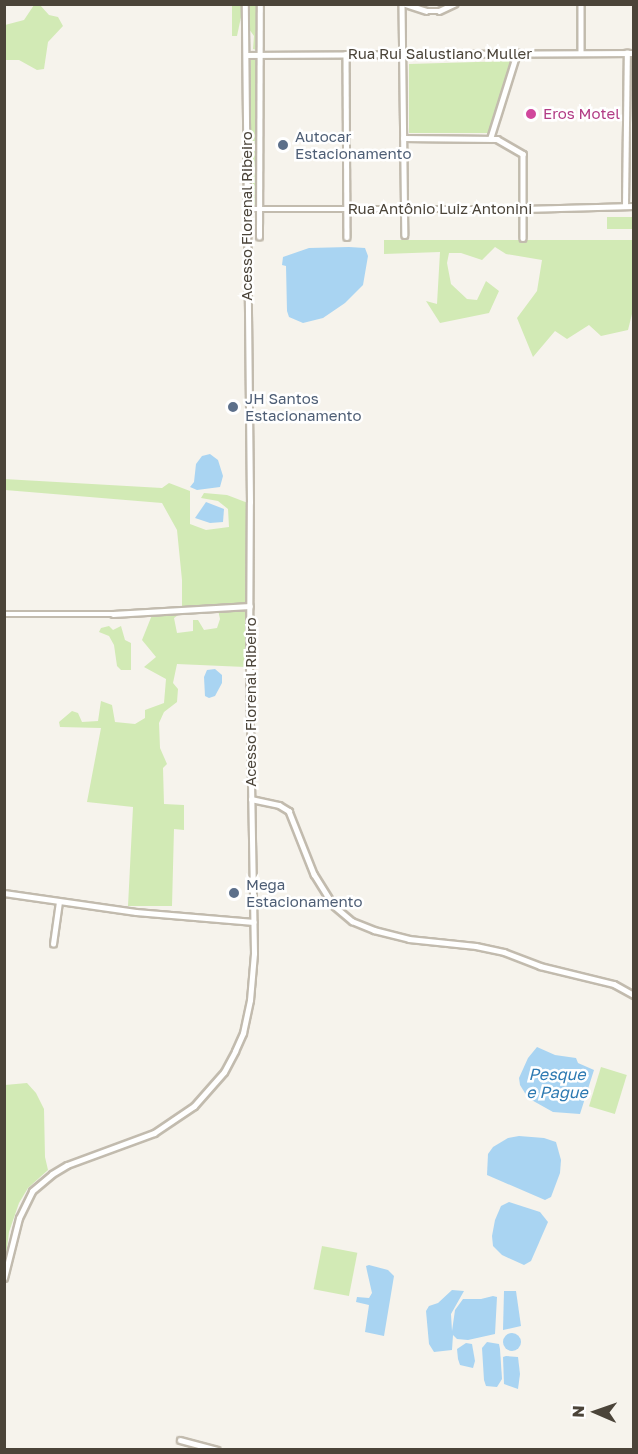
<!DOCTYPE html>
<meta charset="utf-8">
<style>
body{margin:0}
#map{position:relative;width:638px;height:1454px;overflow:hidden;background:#f6f3ec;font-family:"Golos Text",sans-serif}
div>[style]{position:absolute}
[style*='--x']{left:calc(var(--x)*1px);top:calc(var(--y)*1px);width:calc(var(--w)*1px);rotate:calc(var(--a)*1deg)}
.green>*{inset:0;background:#d2eab5;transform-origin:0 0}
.water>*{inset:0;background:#a9d4f2}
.round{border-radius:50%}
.roads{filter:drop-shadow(2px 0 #c2bbae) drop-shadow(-2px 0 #c2bbae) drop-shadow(0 2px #c2bbae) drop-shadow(0 -2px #c2bbae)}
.minor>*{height:4.5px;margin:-2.25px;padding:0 2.25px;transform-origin:2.25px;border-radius:2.25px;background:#fff}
.tertiary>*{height:5px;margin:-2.5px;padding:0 2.5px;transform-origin:2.5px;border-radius:2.5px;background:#fff}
.dots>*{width:16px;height:16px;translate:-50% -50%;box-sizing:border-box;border:3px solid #fff;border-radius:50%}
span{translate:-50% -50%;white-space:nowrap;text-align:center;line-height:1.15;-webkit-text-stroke:5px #fff;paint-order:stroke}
.street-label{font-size:15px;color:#4b4439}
.hotel-label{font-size:15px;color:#b23c85}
.left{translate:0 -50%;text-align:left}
.service-label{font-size:15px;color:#4e5e75}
.water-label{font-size:16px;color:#2e7ab2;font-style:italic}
.frame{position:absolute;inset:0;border:6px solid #4b4439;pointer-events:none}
.north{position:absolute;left:566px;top:1382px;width:60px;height:60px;-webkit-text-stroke:4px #fff;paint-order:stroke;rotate:272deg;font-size:16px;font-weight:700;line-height:24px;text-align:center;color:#4b4439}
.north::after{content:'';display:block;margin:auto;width:21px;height:27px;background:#4b4439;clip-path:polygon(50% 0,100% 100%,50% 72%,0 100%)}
</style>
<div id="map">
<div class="green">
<div style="clip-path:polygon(34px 5px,40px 5px,49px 15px,58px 17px,63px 26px,48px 42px,44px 69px,37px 70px,19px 60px,4px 60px,5px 25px,24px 20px)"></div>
<div style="clip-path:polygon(232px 5px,241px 5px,241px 17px,237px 36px,232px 36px)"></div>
<div style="clip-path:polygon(249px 5px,257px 5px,257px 50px,253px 49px,254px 36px,249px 29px)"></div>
<div style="clip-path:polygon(251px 60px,257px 60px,256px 144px,251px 144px)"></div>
<div style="clip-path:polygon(511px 61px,491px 133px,409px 133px,409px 64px)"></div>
<div style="clip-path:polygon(252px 150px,257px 151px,257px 205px,253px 206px)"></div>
<div style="left:607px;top:217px;width:26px;height:12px"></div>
<div style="clip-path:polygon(384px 240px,633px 240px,633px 310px,628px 330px,601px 336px,589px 325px,567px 339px,555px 331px,533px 357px,517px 318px,537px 291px,542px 260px,506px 254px,495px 247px,482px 260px,461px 253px,449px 253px,447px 263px,451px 284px,467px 299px,477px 300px,486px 281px,499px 291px,489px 313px,440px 323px,426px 301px,437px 304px,440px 252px,384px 254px)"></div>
<div style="clip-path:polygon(4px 479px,162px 488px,169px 483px,190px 491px,190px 524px,206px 530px,229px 527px,228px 509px,218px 501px,201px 498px,204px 493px,227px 495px,248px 503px,245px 667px,177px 664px,173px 683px,178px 689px,177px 702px,164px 712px,159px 723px,160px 748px,167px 764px,163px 768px,164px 804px,184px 805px,184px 830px,174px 829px,172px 906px,128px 906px,133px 807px,87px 802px,101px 728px,60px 727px,59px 722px,72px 711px,78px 713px,82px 722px,98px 721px,101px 701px,112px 705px,115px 722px,135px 724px,145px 718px,145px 710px,164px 703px,166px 679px,144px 667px,156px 657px,142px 640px,152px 615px,181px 613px,174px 618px,177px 633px,193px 631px,193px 620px,198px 620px,204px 630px,217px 628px,220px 619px,218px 610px,182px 611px,182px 580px,177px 530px,162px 503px,5px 490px)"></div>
<div style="clip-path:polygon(109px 626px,113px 630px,121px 626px,125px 640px,131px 643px,131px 670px,121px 670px,117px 666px,114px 645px,109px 636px,99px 632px,101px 628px)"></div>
<div style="left:601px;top:1067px;width:27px;height:41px;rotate:17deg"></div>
<div style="clip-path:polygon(27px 1083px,36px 1093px,44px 1109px,45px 1157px,48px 1170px,28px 1188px,19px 1203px,9px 1232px,5px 1264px,5px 1085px)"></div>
<div style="left:322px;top:1246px;width:36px;height:44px;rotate:11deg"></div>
</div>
<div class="water">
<div style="clip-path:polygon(349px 247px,365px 248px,368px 256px,363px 285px,345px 303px,323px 318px,303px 323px,289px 317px,287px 311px,286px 266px,282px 265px,283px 257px,309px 248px)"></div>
<div style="clip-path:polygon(210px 454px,218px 460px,223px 476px,220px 487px,197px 490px,190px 487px,194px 482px,196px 464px,202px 456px)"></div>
<div style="clip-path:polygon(206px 502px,224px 509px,223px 522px,210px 523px,195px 518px)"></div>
<div style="clip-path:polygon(215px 669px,222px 675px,222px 683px,215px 696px,209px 698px,205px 696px,204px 677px,207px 670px)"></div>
<div style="clip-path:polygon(537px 1047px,555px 1055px,576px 1058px,578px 1063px,594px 1070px,580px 1114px,553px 1112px,528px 1098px,520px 1085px,519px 1078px,528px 1058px)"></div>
<div style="clip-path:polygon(519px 1136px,544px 1138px,556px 1142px,561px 1160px,560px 1173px,551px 1197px,545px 1200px,487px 1175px,488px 1154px,493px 1147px,508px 1138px)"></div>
<div style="clip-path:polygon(509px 1202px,540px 1212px,548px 1222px,531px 1261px,524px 1265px,502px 1255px,493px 1246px,492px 1236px,495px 1220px,501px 1206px)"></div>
<div style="clip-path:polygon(369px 1265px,388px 1270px,394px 1276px,384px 1336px,365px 1332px,369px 1305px,356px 1302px,357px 1297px,369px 1298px,372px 1293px,367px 1271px,366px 1266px)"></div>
<div style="clip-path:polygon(452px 1290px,464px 1291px,451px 1314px,452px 1331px,455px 1310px,463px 1299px,481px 1299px,493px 1296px,497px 1297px,495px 1334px,468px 1340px,457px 1339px,453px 1335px,452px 1350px,434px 1352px,429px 1344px,426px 1311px,429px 1306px,438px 1303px)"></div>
<div style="clip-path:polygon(504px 1291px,516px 1291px,521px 1326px,503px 1330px)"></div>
<div class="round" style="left:503px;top:1333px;width:18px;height:18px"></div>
<div style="clip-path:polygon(487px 1342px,499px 1344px,500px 1349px,502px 1379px,497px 1387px,486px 1386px,484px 1380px,482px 1348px)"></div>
<div style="clip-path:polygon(466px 1343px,472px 1344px,475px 1361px,473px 1368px,460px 1365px,458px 1359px,457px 1349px)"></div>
<div style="clip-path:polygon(506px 1356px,518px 1357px,520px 1374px,518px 1389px,504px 1384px,503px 1357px)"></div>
</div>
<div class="roads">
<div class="minor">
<div style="--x:402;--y:4;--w:231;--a:89.3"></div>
<div style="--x:405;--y:4;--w:22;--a:18"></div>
<div style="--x:426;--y:11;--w:13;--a:0"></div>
<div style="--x:439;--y:11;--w:17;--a:-25"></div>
<div style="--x:581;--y:4;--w:49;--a:90"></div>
<div style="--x:346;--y:54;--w:183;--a:89.7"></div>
<div style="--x:247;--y:55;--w:387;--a:-0.3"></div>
<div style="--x:403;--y:138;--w:94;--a:0.6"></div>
<div style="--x:497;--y:139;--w:30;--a:30"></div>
<div style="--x:523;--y:154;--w:84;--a:90"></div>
<div style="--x:490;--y:139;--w:90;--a:-72.6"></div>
<div style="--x:625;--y:206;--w:153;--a:-89.3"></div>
<div style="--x:247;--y:209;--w:276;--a:0"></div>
<div style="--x:523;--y:209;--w:111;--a:-1.5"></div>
<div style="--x:259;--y:237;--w:233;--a:-89.8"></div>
<div style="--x:4;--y:614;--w:109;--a:0"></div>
<div style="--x:113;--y:614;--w:137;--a:-3.3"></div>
<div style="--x:251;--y:799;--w:29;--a:12"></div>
<div style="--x:279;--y:805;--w:12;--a:31"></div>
<div style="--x:289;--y:811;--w:68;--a:68.4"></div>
<div style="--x:314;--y:874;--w:36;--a:58"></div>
<div style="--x:333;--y:905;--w:25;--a:40"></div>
<div style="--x:352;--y:921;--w:24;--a:22"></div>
<div style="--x:374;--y:930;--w:36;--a:14"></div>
<div style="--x:409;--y:939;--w:67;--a:6"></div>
<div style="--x:476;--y:946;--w:29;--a:12"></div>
<div style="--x:504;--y:952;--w:39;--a:21"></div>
<div style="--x:540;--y:966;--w:76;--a:13.7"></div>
<div style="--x:614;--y:984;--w:23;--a:29"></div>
<div style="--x:4;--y:893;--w:133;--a:8.2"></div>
<div style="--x:136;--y:912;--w:118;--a:4.8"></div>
<div style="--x:53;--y:944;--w:42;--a:-81.9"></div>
<div style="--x:180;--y:1440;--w:38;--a:15"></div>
</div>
<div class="tertiary">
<div style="--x:4;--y:1278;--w:62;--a:-76"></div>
<div style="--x:19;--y:1218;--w:30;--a:-64"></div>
<div style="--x:32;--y:1191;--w:26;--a:-40"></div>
<div style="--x:52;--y:1174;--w:17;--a:-31"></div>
<div style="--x:67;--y:1165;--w:93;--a:-20.2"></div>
<div style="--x:154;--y:1133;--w:48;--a:-34"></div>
<div style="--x:194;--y:1106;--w:45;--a:-48.6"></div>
<div style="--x:224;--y:1072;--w:24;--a:-62"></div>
<div style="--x:235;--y:1051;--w:20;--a:-66"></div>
<div style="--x:243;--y:1033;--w:34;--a:-78"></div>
<div style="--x:250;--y:1000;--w:47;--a:-85.1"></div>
<div style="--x:254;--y:953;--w:286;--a:-91"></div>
<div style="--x:249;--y:667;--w:165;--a:-89.7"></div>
<div style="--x:250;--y:502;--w:498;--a:-90.6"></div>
</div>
</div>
<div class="dots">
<div style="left:531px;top:114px;background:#d1479c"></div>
<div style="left:283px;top:145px;background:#5c6f8a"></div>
<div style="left:233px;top:407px;background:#5c6f8a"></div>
<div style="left:234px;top:893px;background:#5c6f8a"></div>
</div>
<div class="street-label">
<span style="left:440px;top:54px">Rua Rui Salustiano Muller</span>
<span style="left:440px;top:209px">Rua Antônio Luiz Antonini</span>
<span style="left:247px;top:216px;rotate:-90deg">Acesso Florenal Ribeiro</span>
<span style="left:251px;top:702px;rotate:-90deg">Acesso Florenal Ribeiro</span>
</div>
<div class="hotel-label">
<span class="left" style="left:543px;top:114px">Eros Motel</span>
</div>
<div class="service-label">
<span class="left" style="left:295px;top:145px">Autocar<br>Estacionamento</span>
<span class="left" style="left:245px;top:407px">JH Santos<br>Estacionamento</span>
<span class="left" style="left:246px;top:893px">Mega<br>Estacionamento</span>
</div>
<div class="water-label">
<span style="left:557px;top:1083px">Pesque<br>e Pague</span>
</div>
<div class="frame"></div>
<div class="north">N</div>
</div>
